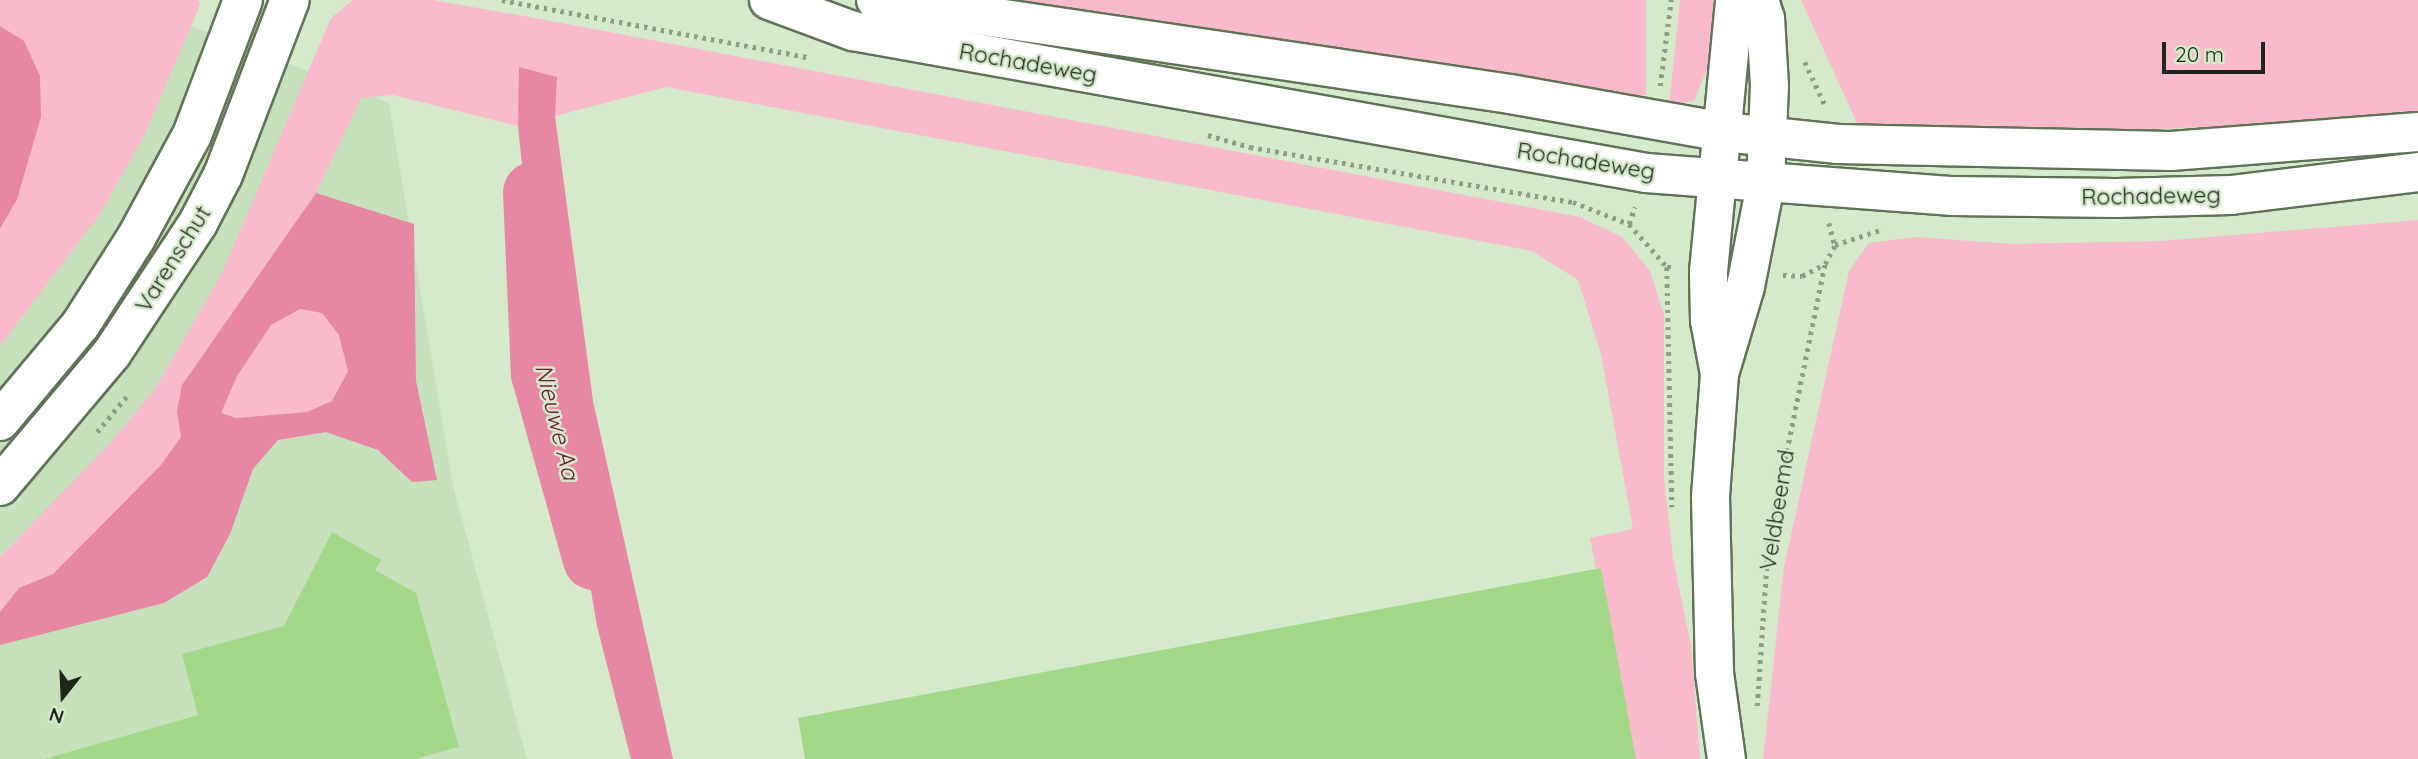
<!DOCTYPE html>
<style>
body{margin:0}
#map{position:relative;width:2418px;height:759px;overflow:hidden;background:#d4eacb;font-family:Quicksand,sans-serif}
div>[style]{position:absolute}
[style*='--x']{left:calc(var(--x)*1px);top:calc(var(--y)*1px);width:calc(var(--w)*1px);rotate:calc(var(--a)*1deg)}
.built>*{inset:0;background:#c6e0bb}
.green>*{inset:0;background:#f9bbcb}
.water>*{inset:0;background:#e887a3}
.river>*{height:61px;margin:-30.5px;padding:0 30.5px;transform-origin:30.5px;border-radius:30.5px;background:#e887a3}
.building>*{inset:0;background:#a0d888}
.path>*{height:4.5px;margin-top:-2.25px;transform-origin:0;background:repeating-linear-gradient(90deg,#8d9d86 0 3.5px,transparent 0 8.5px)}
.roads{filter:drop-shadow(2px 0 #5f7357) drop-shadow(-2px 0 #5f7357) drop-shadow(0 2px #5f7357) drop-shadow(0 -2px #5f7357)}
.street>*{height:37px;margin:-18.5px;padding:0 18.5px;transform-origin:18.5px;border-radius:18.5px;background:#fff}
.secondary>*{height:38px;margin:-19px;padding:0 19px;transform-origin:19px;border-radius:19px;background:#fff}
span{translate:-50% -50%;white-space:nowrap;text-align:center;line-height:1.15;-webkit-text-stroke:5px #d4eacb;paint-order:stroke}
.street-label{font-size:23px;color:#1f271c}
.water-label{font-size:24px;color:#6f1a3b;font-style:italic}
.north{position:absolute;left:28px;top:661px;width:70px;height:70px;-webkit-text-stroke:5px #d4eacb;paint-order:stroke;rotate:198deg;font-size:19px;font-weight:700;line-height:28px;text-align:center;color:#1f271c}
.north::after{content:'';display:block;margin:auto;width:24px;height:32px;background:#1f271c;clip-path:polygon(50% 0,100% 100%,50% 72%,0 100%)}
.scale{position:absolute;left:2162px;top:42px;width:103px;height:32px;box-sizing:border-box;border:4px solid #1f271c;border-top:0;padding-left:9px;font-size:21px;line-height:24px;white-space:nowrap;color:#1f271c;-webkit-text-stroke:5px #d4eacb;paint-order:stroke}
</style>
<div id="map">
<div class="built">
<div style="clip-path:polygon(0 0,135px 4px,389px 103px,453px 486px,527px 759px,0 759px)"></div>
</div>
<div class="green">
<div style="clip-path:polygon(0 0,198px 0,200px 5px,144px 136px,100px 214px,0 346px,0 229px,17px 199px,24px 41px,0 26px)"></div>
<div style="clip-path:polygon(353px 0,433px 0,562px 23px,1580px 217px,1622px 237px,1650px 271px,1664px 315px,1664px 478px,1673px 558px,1691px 646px,1700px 759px,1633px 759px,1590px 538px,1633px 529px,1601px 354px,1578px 280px,1532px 251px,666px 87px,555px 116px,520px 67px,518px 126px,393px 95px,361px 98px,316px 193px,182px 385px,182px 437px,160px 466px,53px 574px,19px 588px,0 612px,0 557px,113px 440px,155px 389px,222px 273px,331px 18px)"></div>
<div style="clip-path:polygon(990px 0,1646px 0,1646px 95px,1564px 91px)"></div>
<div style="clip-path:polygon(1680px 0,1719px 0,1720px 8px,1707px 69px,1694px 101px,1669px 105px)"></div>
<div style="clip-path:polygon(1801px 0,2418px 0,2418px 113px,2310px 123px,2024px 134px,1937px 132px,1857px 123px)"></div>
<div style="clip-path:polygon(2418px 220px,2418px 759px,1763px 759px,1784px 567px,1849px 271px,1869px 243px,1915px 237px,2013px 244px,2161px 241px)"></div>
<div style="clip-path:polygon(300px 309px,322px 313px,339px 335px,348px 371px,332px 401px,307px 412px,236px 418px,220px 413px,237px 376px,271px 325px)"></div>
</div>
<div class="water">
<div style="clip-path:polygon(0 26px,24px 41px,40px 76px,41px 117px,17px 199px,0 229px)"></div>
<div style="clip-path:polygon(519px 67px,557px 77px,555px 116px,593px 401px,673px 759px,631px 759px,597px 626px,527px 215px,518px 126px)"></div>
<div style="clip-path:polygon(evenodd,316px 193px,414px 224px,416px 381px,437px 480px,412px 482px,378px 450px,326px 432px,278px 440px,253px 469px,230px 534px,207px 577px,164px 603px,0 645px,0 612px,19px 588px,53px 574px,160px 466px,181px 437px,177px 411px,182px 385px,316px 193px,300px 309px,322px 313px,339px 335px,348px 371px,332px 401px,307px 412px,236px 418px,221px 413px,237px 376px,271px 325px,300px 309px)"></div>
</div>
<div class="river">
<div style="--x:533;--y:192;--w:181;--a:87.5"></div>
<div style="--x:541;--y:373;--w:193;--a:74.4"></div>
</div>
<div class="building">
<div style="clip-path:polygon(332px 532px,381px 560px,375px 570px,416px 593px,459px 747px,414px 759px,44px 759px,198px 715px,182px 654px,284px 626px)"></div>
<div style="clip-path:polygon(1601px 568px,1636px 759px,805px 759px,798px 718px)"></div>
</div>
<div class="path">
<div style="--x:502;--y:0;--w:314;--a:10.6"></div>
<div style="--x:1805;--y:62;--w:47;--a:65.1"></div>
<div style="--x:1660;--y:86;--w:87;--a:-82.7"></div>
<div style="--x:1208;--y:135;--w:44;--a:15.9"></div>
<div style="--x:1250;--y:147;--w:328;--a:9.7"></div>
<div style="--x:1573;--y:202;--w:60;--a:21.4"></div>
<div style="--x:1629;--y:224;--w:57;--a:48.5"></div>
<div style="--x:1667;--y:267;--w:6;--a:0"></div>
<div style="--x:1829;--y:223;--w:23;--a:75"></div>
<div style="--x:1629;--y:224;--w:18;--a:-71"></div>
<div style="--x:1667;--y:267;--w:240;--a:88.8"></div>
<div style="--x:1783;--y:275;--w:19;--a:3"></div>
<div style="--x:1802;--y:276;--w:26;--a:-28"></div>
<div style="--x:1825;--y:264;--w:21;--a:-62"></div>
<div style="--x:1835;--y:245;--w:51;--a:-18.4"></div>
<div style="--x:97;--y:432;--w:47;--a:-50.2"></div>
<div style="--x:1757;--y:706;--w:163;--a:-86.1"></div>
<div style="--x:1768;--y:543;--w:285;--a:-78.5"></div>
</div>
<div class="roads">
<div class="street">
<div style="--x:1720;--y:370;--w:88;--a:-73.4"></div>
<div style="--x:1745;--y:286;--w:104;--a:-78.9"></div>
<div style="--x:1765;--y:184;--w:99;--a:-87.7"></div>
<div style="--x:1769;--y:85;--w:67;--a:-93.4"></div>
<div style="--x:1765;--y:18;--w:19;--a:-108"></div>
<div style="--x:1726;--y:759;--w:88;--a:-97.9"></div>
<div style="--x:1714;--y:672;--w:176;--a:-91.3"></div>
<div style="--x:1710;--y:496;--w:122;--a:-85.8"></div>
<div style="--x:1719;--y:374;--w:55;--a:-100.5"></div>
<div style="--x:1709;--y:320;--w:49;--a:-91.2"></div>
<div style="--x:1708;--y:271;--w:272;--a:-84.5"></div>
</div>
<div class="secondary">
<div style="--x:769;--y:0;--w:90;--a:20.3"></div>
<div style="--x:853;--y:31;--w:806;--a:10.15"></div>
<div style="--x:1646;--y:173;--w:308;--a:4.3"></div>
<div style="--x:1953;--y:196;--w:163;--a:0.7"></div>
<div style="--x:2116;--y:198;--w:115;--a:-1.5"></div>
<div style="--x:2231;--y:195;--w:188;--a:-7"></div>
<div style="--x:876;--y:0;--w:641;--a:8.43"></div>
<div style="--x:1510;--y:94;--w:217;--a:10.1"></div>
<div style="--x:1724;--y:132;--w:115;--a:6"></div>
<div style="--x:1838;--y:144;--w:333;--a:1.2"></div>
<div style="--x:2171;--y:151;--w:248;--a:-4.4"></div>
<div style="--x:0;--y:421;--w:126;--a:-50.1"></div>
<div style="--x:81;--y:324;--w:102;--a:-57.4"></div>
<div style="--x:136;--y:238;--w:117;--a:-61.5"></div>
<div style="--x:192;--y:135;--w:144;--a:-69.3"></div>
<div style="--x:0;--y:486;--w:174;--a:-49.9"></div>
<div style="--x:112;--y:353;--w:156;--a:-56.5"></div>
<div style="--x:198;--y:223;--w:54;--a:-62.5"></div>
<div style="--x:223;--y:175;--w:187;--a:-69.1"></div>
</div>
</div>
<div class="street-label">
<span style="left:1028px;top:63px;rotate:10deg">Rochadeweg</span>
<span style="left:1586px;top:161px;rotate:9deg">Rochadeweg</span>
<span style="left:2151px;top:196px;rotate:-1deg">Rochadeweg</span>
<span style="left:173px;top:259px;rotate:-58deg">Varenschut</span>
<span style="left:1777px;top:510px;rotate:-81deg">Veldbeemd</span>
</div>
<div class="water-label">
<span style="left:557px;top:422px;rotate:76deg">Nieuwe Aa</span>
</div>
<div class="north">N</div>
<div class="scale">20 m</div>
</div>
